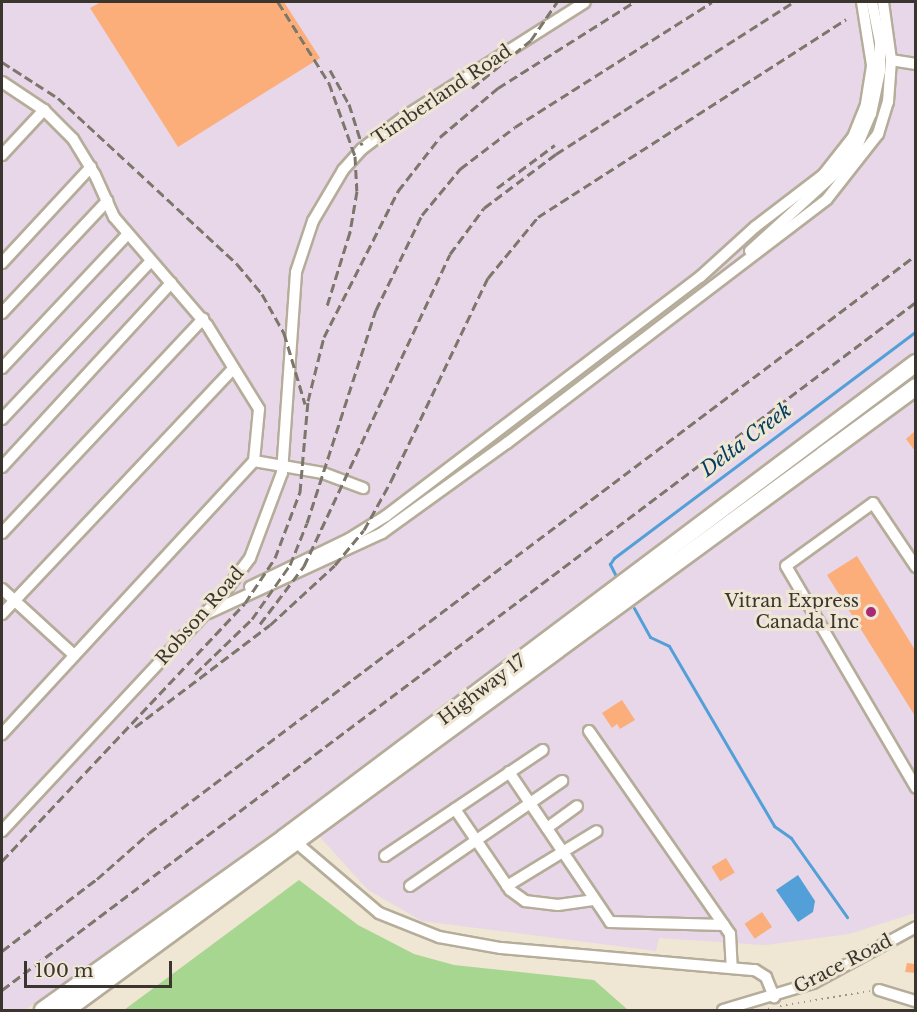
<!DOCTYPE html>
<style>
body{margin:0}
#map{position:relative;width:917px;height:1012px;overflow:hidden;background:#efe6d3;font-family:"Libre Baskerville",serif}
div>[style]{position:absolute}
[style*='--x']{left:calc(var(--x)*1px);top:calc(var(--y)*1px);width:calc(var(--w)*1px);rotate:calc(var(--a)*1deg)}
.industrial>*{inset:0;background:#e8d7e8}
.green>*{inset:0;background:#a6d68f}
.water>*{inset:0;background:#539fd8}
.stream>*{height:3px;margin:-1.5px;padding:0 1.5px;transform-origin:1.5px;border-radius:1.5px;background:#539fd8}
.building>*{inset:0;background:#fbad7a;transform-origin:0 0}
.path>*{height:1.5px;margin-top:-0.75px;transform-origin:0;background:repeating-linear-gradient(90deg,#9c9588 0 1.5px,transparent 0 6px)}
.roads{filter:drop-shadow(2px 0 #b5ad9a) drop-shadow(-2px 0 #b5ad9a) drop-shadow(0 2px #b5ad9a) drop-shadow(0 -2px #b5ad9a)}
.minor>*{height:10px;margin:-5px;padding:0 5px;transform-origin:5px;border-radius:5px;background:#fff}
.highway>*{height:16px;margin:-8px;padding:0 8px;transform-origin:8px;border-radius:8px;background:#fff}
.rail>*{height:3px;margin-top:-1.5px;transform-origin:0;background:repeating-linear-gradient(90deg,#7c766b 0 9px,transparent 0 13.5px)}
.dots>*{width:16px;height:16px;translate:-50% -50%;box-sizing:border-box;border:3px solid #efe6d3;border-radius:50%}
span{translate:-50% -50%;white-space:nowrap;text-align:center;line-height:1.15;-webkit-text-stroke:6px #efe6d3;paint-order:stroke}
.street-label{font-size:18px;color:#3a362f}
.poi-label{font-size:18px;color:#3a362f}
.right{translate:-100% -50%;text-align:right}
.water-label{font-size:20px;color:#003d63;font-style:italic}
.frame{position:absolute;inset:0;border:3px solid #3a362f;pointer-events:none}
.scale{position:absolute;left:24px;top:961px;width:148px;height:27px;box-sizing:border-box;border:3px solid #3a362f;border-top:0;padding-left:8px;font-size:18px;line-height:21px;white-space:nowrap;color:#3a362f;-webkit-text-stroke:4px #efe6d3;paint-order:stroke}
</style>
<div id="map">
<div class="industrial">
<div style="clip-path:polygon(2px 2px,915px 2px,915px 913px,849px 934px,765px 945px,659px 938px,656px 951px,422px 921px,368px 890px,299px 814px,25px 1010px,2px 1010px)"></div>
</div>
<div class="green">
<div style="clip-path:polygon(299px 880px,358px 925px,414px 954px,454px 965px,594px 980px,628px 1010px,124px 1010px)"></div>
</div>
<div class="water">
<div style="clip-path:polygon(798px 875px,815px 901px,813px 912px,798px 922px,776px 890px)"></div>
</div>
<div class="stream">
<div style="--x:617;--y:578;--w:16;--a:-117"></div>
<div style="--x:610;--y:564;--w:7;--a:-56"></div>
<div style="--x:614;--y:558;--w:378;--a:-36.9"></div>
<div style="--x:634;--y:608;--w:33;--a:61"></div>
<div style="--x:650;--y:637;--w:21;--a:25"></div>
<div style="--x:669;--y:646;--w:208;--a:59.7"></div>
<div style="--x:774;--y:826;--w:21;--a:35"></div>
<div style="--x:791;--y:838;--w:97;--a:54.7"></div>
</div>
<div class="building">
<div style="clip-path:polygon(101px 2px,284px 2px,320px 58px,178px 147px,90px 8px)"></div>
<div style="clip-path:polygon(915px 431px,915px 451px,906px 439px)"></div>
<div style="clip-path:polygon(857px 556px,915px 650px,915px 716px,827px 575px)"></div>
<div style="clip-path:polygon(622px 700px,635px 720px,620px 729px,617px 724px,612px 728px,602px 713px)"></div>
<div style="left:726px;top:858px;width:17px;height:17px;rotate:59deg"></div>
<div style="left:762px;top:912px;width:18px;height:21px;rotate:56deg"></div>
<div style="clip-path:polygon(907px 963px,915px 964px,915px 973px,905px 972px)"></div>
</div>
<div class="path">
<div style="--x:780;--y:1006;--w:91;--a:-9.5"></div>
<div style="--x:762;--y:1010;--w:11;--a:-10"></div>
</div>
<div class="roads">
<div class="minor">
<div style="--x:891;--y:60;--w:25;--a:9"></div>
<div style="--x:2;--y:82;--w:50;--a:33.7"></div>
<div style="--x:44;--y:110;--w:41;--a:45"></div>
<div style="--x:73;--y:139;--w:42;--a:58.6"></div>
<div style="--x:95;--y:175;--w:46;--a:65.7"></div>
<div style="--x:114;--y:217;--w:143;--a:49.3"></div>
<div style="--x:207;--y:325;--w:99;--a:58.2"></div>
<div style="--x:259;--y:409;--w:52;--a:95.5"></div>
<div style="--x:254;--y:461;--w:372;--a:132.7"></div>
<div style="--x:2;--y:155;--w:62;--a:-47"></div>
<div style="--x:750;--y:251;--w:119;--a:-42.3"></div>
<div style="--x:838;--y:171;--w:34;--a:-53"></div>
<div style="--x:858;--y:144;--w:33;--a:-67"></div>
<div style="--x:871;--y:114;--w:44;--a:-78.2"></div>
<div style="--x:880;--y:71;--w:29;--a:-90"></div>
<div style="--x:880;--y:42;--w:41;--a:-101.3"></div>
<div style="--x:2;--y:263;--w:131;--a:-47.2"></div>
<div style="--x:2;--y:313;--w:154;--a:-46.8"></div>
<div style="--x:2;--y:368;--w:184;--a:-46.8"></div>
<div style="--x:2;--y:419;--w:217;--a:-46.7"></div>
<div style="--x:254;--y:461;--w:70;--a:9.9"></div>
<div style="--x:323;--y:473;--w:43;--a:20.6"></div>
<div style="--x:2;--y:467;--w:250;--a:-47.4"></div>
<div style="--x:2;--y:533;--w:294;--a:-46.8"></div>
<div style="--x:916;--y:567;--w:77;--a:-123.9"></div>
<div style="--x:873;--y:503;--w:107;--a:144.1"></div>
<div style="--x:786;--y:566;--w:257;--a:59.6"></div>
<div style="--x:250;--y:587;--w:110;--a:-25.9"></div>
<div style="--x:349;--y:539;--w:44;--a:-31.9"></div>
<div style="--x:386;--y:516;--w:395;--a:-37.3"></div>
<div style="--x:700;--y:277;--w:74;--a:-42.3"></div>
<div style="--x:755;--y:227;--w:86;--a:-37.4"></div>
<div style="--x:823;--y:175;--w:48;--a:-51.7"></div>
<div style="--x:853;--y:137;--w:35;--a:-68"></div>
<div style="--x:866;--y:104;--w:39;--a:-81"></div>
<div style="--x:872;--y:65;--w:64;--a:-99"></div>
<div style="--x:2;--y:589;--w:98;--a:42.5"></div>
<div style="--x:208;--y:613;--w:192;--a:-24.7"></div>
<div style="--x:382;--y:533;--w:154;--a:-35.8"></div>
<div style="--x:507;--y:443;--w:402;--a:-37.3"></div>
<div style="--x:827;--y:199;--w:83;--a:-51.9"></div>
<div style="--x:878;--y:134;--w:34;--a:-73"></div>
<div style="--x:888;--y:102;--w:42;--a:-85.9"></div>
<div style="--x:891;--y:60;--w:59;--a:-97.9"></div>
<div style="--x:2;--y:614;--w:337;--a:-46.7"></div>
<div style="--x:589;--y:731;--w:247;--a:55.2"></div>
<div style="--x:730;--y:934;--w:34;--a:87"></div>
<div style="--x:509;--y:772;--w:181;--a:56"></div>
<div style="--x:610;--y:922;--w:114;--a:1.5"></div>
<div style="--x:455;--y:809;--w:98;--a:55.8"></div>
<div style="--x:510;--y:890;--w:19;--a:36"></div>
<div style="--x:525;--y:901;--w:33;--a:7"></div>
<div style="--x:558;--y:905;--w:37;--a:-8"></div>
<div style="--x:547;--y:828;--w:37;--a:-36"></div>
<div style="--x:2;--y:831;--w:324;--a:-47"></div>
<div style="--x:223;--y:594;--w:45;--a:-53.1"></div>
<div style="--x:250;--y:558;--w:91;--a:-69.4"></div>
<div style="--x:282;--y:473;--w:201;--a:-86"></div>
<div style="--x:296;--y:272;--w:54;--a:-71.6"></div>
<div style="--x:313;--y:221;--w:59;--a:-59.5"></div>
<div style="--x:343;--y:170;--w:28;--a:-48"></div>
<div style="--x:362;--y:149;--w:53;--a:-37.3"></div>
<div style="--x:404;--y:117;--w:214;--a:-32.4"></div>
<div style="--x:298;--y:844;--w:106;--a:40.4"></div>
<div style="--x:379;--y:913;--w:65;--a:21.8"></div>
<div style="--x:439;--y:937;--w:63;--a:10.1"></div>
<div style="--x:501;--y:948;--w:255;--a:5"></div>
<div style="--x:755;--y:970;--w:13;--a:32"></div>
<div style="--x:766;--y:977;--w:22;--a:68"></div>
<div style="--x:385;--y:856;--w:190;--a:-33.9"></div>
<div style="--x:410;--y:886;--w:185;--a:-34.6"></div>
<div style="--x:507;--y:886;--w:105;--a:-31.4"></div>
<div style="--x:879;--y:990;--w:39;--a:17"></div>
<div style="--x:723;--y:1010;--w:94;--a:-16.7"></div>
<div style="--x:813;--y:983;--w:117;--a:-28.5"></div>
</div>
<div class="highway">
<div style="--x:43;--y:1010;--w:296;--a:-35.5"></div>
<div style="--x:284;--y:838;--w:791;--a:-36.93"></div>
<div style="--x:66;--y:1010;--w:1054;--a:-36.24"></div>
</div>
</div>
<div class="rail">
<div style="--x:278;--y:2;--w:96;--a:57.8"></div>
<div style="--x:329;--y:83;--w:77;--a:70.4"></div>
<div style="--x:355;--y:156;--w:35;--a:87"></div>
<div style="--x:357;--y:191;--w:42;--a:99.7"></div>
<div style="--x:350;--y:232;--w:77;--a:107.3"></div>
<div style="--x:2;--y:62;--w:67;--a:32.7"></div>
<div style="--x:58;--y:98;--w:244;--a:42.8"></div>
<div style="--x:237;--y:264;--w:39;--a:50"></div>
<div style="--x:262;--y:294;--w:45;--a:60.6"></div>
<div style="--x:284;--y:333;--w:74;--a:73.5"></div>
<div style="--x:330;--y:70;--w:39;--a:61"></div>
<div style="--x:349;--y:104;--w:43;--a:72.4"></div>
<div style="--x:472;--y:88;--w:76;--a:-39.1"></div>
<div style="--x:531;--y:40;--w:46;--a:-55.6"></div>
<div style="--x:497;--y:188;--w:72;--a:-36.6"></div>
<div style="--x:260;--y:624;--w:73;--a:-52.8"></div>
<div style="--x:304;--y:566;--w:344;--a:-64.9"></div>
<div style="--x:450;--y:254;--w:57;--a:-53.5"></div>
<div style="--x:484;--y:208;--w:90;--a:-36.9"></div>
<div style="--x:556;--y:154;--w:282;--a:-32.6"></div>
<div style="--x:195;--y:674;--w:79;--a:-44"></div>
<div style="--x:252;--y:619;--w:66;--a:-54.9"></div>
<div style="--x:290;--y:565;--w:45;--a:-68"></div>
<div style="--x:307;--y:523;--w:224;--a:-72.1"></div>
<div style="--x:376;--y:310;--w:106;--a:-64.2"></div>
<div style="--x:422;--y:215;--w:60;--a:-50.4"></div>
<div style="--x:460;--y:169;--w:69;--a:-37.4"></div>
<div style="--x:515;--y:127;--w:233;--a:-32.4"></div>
<div style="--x:135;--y:727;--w:169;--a:-37.1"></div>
<div style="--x:270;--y:625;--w:88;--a:-42.7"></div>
<div style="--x:335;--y:565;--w:45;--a:-50.4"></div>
<div style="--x:364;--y:530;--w:56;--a:-61.1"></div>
<div style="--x:391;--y:481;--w:225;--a:-64.5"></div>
<div style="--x:488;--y:278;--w:79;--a:-50.7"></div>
<div style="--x:538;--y:217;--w:366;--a:-32.7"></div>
<div style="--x:2;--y:861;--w:354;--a:-46.7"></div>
<div style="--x:245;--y:603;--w:54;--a:-56.3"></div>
<div style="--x:275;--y:558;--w:71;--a:-69.3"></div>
<div style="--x:300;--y:492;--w:91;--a:-85"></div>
<div style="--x:308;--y:401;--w:66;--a:-76"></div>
<div style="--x:324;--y:337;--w:164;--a:-63.1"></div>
<div style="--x:398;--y:191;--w:68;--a:-52.1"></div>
<div style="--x:440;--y:137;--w:76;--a:-40.2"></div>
<div style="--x:498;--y:88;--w:161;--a:-32.3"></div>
<div style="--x:2;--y:951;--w:119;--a:-37.2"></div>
<div style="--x:97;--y:879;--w:69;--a:-41.5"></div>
<div style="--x:149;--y:833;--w:960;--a:-37"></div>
<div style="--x:2;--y:990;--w:1144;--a:-36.97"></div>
</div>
<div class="dots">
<div style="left:871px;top:612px;background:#ab2873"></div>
</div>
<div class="street-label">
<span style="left:442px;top:95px;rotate:-34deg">Timberland Road</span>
<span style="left:200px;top:616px;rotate:-49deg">Robson Road</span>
<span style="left:482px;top:690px;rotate:-37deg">Highway 17</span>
<span style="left:843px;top:964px;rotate:-27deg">Grace Road</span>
</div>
<div class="poi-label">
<span class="right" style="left:859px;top:612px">Vitran Express<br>Canada Inc</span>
</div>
<div class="water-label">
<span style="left:746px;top:440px;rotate:-37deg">Delta Creek</span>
</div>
<div class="frame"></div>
<div class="scale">100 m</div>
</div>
